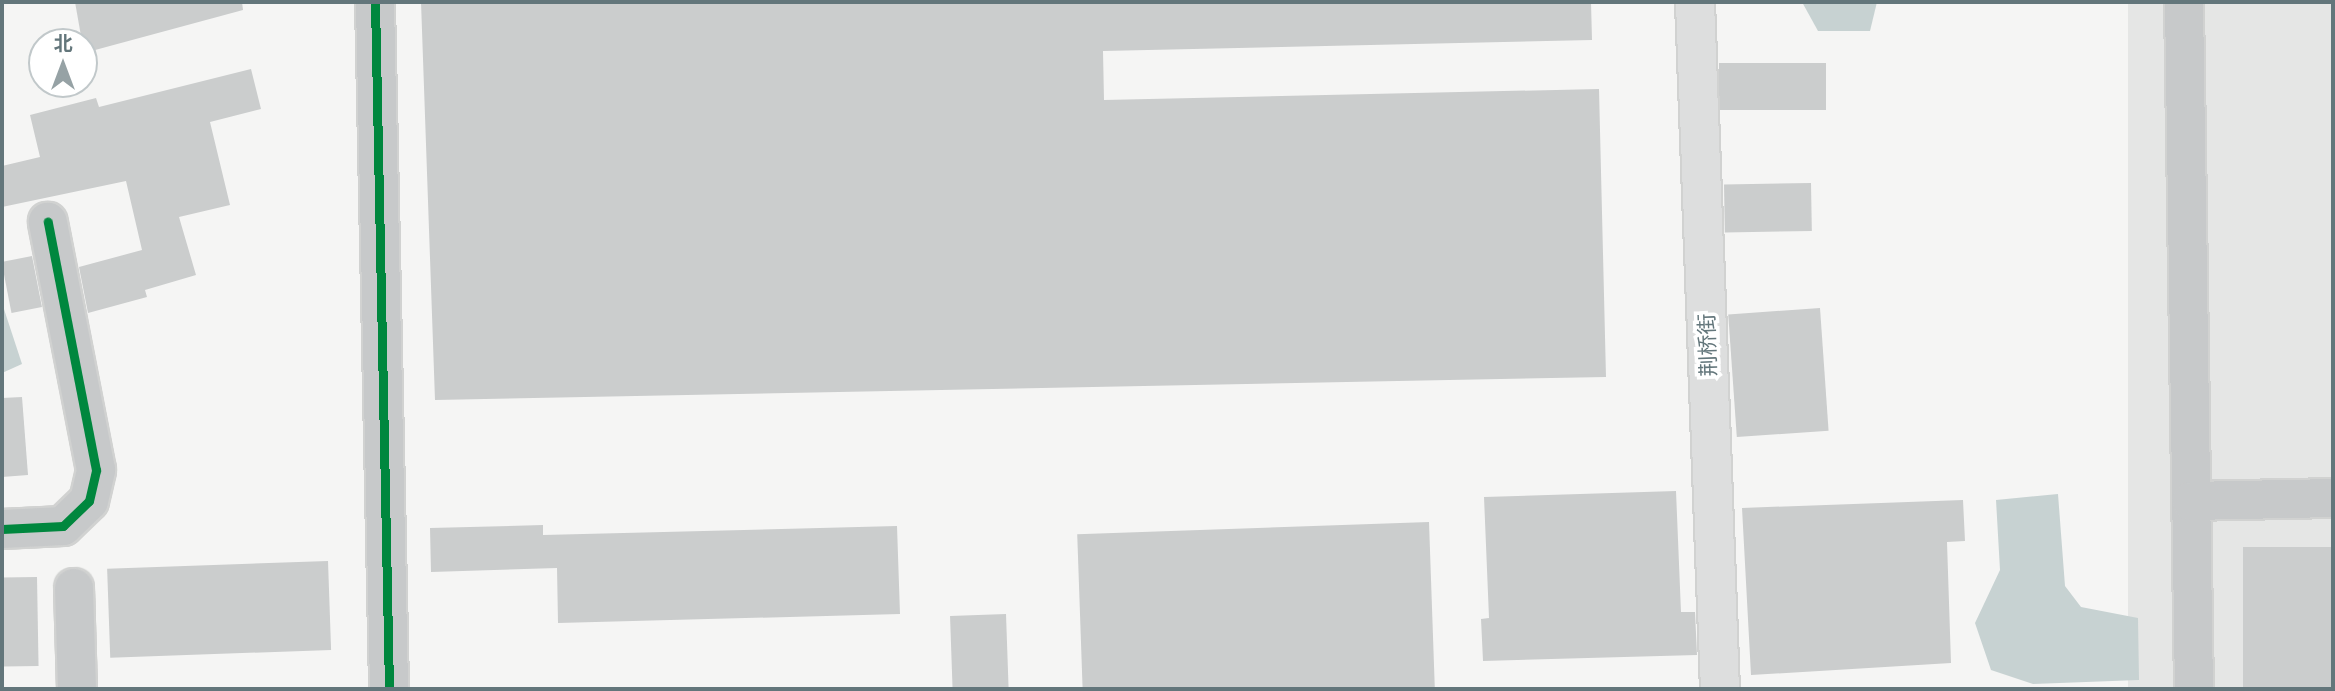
<!DOCTYPE html>
<meta charset="utf-8">
<style>
body{margin:0}
#map{position:relative;width:2335px;height:691px;overflow:hidden;background:#f5f5f4;font-family:Rubik,"Noto Sans SC",sans-serif}
div>[style]{position:absolute}
[style*='--x']{left:calc(var(--x)*1px);top:calc(var(--y)*1px);width:calc(var(--w)*1px);rotate:calc(var(--a)*1deg)}
.built>*{inset:0;background:#e5e6e5;transform-origin:0 0}
.water>*{inset:0;background:#c7d2d2}
.building>*{inset:0;background:#cbcdcd;transform-origin:0 0}
.roads{filter:drop-shadow(2px 0 #d1d2d1) drop-shadow(-2px 0 #d1d2d1) drop-shadow(0 2px #d1d2d1) drop-shadow(0 -2px #d1d2d1)}
.minor>*{height:38px;margin:-19px;padding:0 19px;transform-origin:19px;border-radius:19px;background:#c7c9ca}
.major>*{height:38px;margin:-19px;padding:0 19px;transform-origin:19px;border-radius:19px;background:#dddede}
.cycleway>*{height:9px;margin:-4.5px;padding:0 4.5px;transform-origin:4.5px;border-radius:4.5px;background:#00873e}
span{translate:-50% -50%;white-space:nowrap;text-align:center;line-height:1.15;-webkit-text-stroke:7px #fff;paint-order:stroke}
.street-label{font-size:21px;color:#63767b}
.frame{position:absolute;inset:0;border:4px solid #63767b;pointer-events:none}
.north{position:absolute;left:28px;top:28px;width:70px;height:70px;box-sizing:border-box;background:#fff;border:2px solid #c1c8ca;border-radius:50%;rotate:0deg;font-size:19px;font-weight:700;line-height:28px;text-align:center;color:#63767b}
.north::after{content:'';display:block;margin:auto;width:24px;height:32px;background:#96a2a5;clip-path:polygon(50% 0,100% 100%,50% 72%,0 100%)}
</style>
<div id="map">
<div class="built">
<div style="left:2128px;top:2px;width:205px;height:687px"></div>
</div>
<div class="water">
<div style="clip-path:polygon(1802px 2px,1877px 2px,1870px 31px,1818px 31px)"></div>
<div style="clip-path:polygon(2px 303px,22px 364px,2px 373px)"></div>
<div style="clip-path:polygon(2058px 494px,2065px 586px,2081px 607px,2138px 618px,2139px 680px,2033px 684px,1991px 670px,1975px 623px,2000px 570px,1996px 500px)"></div>
</div>
<div class="building">
<div style="clip-path:polygon(75px 2px,242px 2px,243px 10px,84px 53px)"></div>
<div style="clip-path:polygon(421px 2px,1591px 2px,1592px 40px,1103px 51px,1104px 100px,1599px 89px,1606px 377px,435px 400px)"></div>
<div style="left:1826px;top:63px;width:47px;height:107px;rotate:90deg"></div>
<div style="clip-path:polygon(251px 69px,261px 109px,210px 122px,230px 205px,179px 217px,196px 275px,145px 290px,147px 297px,88px 313px,79px 267px,142px 250px,126px 181px,2px 207px,2px 166px,40px 157px,30px 115px,96px 98px,99px 107px)"></div>
<div style="left:1811px;top:183px;width:48px;height:87px;rotate:89deg"></div>
<div style="left:32px;top:256px;width:52px;height:31px;rotate:79deg"></div>
<div style="left:1820px;top:308px;width:123px;height:92px;rotate:86deg"></div>
<div style="clip-path:polygon(22px 397px,28px 475px,2px 477px,2px 398px)"></div>
<div style="clip-path:polygon(1676px 491px,1681px 612px,1695px 612px,1697px 655px,1483px 661px,1481px 619px,1489px 618px,1484px 497px)"></div>
<div style="clip-path:polygon(1963px 500px,1965px 541px,1947px 542px,1951px 663px,1751px 675px,1742px 508px)"></div>
<div style="left:1429px;top:522px;width:167px;height:352px;rotate:88deg"></div>
<div style="clip-path:polygon(543px 525px,543px 535px,897px 526px,900px 614px,558px 623px,557px 568px,431px 572px,430px 528px)"></div>
<div style="left:2333px;top:547px;width:142px;height:90px;rotate:90deg"></div>
<div style="left:328px;top:561px;width:89px;height:221px;rotate:88deg"></div>
<div style="left:37px;top:577px;width:89px;height:35px;rotate:89deg"></div>
<div style="left:1006px;top:614px;width:75px;height:56px;rotate:88deg"></div>
</div>
<div class="roads">
<div class="minor">
<div style="--x:375;--y:2;--w:687;--a:88.83"></div>
<div style="--x:2184;--y:2;--w:687;--a:89.17"></div>
<div style="--x:2191;--y:501;--w:142;--a:-1.2"></div>
<div style="--x:2;--y:529;--w:61;--a:-2.8"></div>
<div style="--x:63;--y:526;--w:36;--a:-44"></div>
<div style="--x:89;--y:501;--w:32;--a:-77"></div>
<div style="--x:96;--y:470;--w:253;--a:-101"></div>
<div style="--x:74;--y:588;--w:101;--a:88.3"></div>
</div>
<div class="major">
<div style="--x:1695;--y:2;--w:687;--a:87.92"></div>
</div>
</div>
<div class="cycleway">
<div style="--x:375;--y:2;--w:687;--a:88.83"></div>
<div style="--x:2;--y:529;--w:61;--a:-2.8"></div>
<div style="--x:63;--y:526;--w:36;--a:-44"></div>
<div style="--x:89;--y:501;--w:32;--a:-77"></div>
<div style="--x:96;--y:470;--w:253;--a:-101"></div>
</div>
<div class="street-label">
<span style="left:1708px;top:345px;rotate:-92deg">荆桥街</span>
</div>
<div class="frame"></div>
<div class="north">北</div>
</div>
